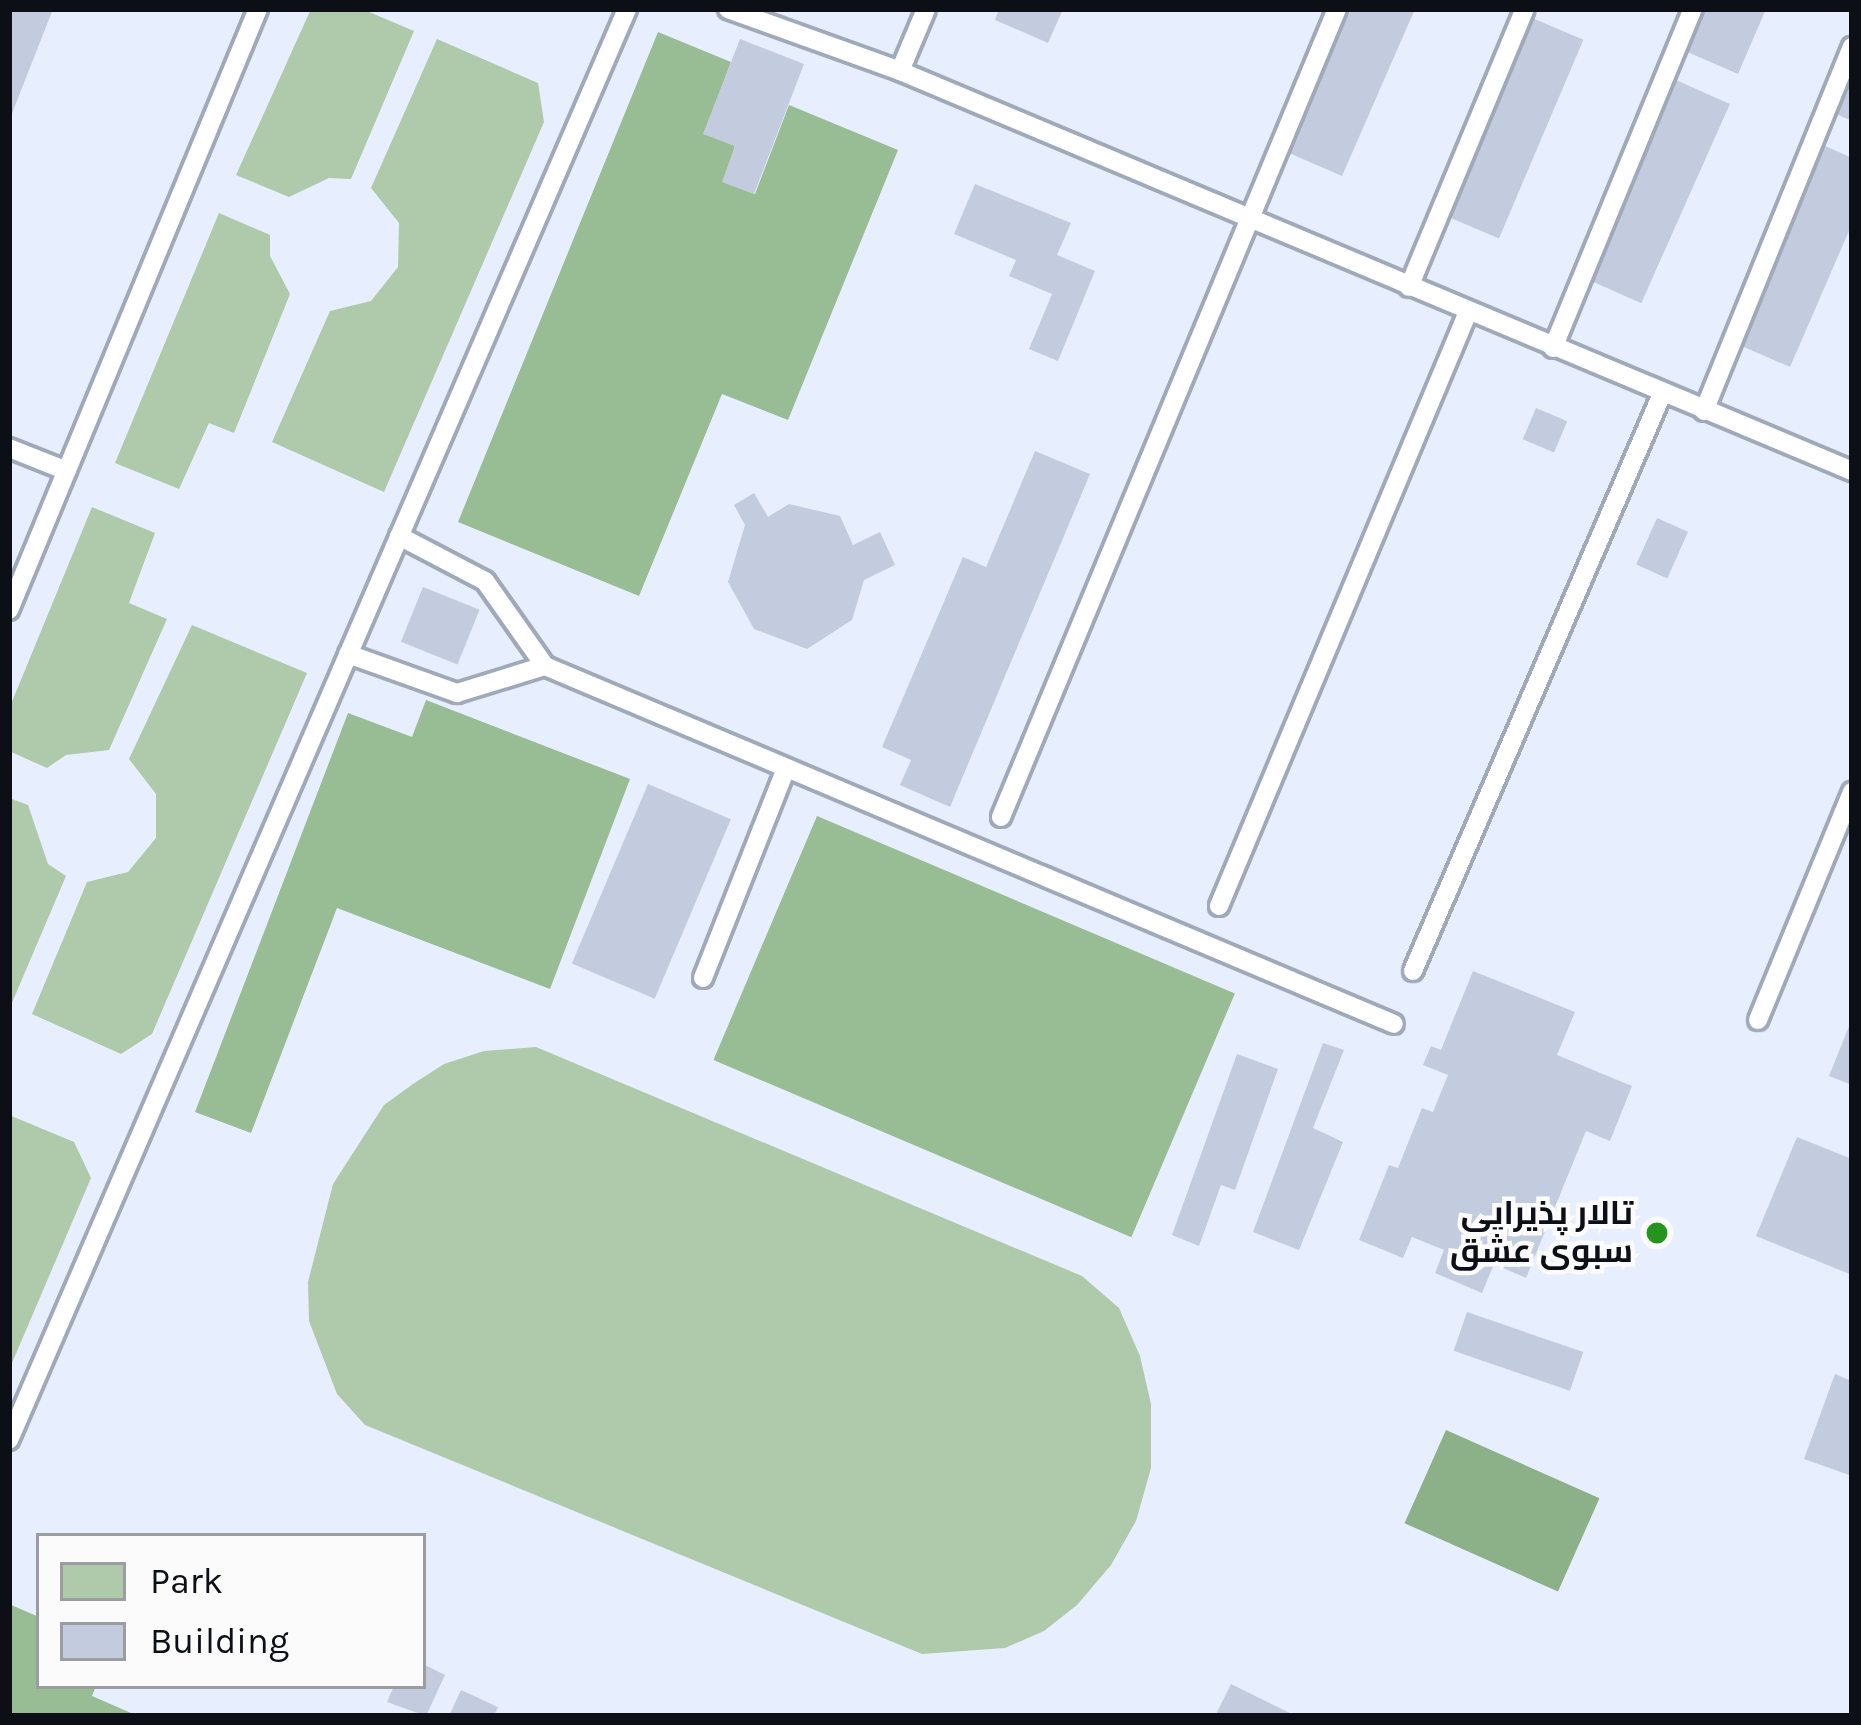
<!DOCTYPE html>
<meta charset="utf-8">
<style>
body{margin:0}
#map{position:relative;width:1861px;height:1725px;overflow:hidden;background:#e7eefd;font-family:Karla,Cairo,sans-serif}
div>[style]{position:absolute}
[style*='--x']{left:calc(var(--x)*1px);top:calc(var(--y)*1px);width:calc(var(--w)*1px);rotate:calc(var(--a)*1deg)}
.green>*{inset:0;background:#aecaaa}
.forest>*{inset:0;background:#98bd94;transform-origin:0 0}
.water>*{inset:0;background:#8cb188;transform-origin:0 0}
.building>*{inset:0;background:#c3ccde;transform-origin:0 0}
.roads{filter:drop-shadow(3px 0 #a0a9ba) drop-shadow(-3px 0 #a0a9ba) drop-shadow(0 3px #a0a9ba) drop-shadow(0 -3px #a0a9ba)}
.lane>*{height:18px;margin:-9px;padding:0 9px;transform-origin:9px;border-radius:9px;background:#fff}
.dots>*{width:33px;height:33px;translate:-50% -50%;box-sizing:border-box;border:6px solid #fbfbfb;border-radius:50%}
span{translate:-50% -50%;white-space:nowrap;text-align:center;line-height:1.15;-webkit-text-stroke:9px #fbfbfb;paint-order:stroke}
.poi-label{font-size:33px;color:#0c0f15;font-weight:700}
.right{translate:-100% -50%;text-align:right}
.frame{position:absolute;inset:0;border:12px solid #0c0f15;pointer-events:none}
.legend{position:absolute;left:36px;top:1533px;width:390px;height:156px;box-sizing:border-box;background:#fbfbfb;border:3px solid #9b9d9f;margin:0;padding:15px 21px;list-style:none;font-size:36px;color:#0c0f15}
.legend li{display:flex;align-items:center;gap:24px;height:60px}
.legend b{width:60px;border:3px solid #9b9d9f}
</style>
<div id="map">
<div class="green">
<div style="clip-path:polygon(311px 9px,362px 9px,414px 31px,351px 179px,329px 178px,289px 197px,236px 175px)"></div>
<div style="clip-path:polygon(437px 39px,538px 83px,544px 122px,384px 492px,272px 442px,330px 311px,371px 301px,398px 267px,399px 223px,371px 188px)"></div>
<div style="clip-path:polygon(219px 213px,270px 235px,270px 256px,290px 294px,234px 433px,209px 423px,179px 489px,115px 463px)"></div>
<div style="clip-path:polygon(92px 507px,155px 533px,129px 603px,167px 619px,109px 750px,66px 755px,47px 768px,9px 751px,9px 709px)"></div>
<div style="clip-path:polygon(192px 625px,307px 673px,152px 1034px,121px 1054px,32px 1014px,87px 882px,128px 872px,156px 838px,156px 794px,129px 759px)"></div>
<div style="clip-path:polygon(9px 798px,28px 805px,48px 864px,66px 876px,11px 1005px)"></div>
<div style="clip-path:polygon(536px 1047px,1082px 1276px,1119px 1308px,1140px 1356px,1151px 1404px,1151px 1468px,1136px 1521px,1111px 1565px,1077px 1605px,1044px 1631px,1005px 1648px,922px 1654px,365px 1425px,337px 1394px,309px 1321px,308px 1282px,333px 1184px,384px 1105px,413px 1084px,444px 1064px,484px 1051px)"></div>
<div style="clip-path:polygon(9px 1115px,74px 1142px,91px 1178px,9px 1370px)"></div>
</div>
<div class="forest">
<div style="clip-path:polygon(658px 32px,731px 62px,704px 133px,735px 146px,723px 182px,755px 194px,789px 105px,898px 150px,788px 420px,722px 394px,639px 596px,458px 522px)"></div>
<div style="clip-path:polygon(426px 700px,630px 779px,550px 989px,337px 908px,251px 1133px,195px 1112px,348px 713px,412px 737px)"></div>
<div style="left:817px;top:816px;width:454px;height:265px;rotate:23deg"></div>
<div style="clip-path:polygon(9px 1604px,39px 1617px,39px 1686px,96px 1686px,92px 1696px,138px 1716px,9px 1716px)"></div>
</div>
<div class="water">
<div style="left:1446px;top:1430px;width:168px;height:102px;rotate:24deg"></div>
</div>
<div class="building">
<div style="clip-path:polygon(9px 9px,53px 9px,9px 121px)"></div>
<div style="clip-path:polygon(999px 9px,1063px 9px,1048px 43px,995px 20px)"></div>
<div style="clip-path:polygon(1351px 9px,1415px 9px,1342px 176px,1289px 153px)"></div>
<div style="clip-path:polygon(1703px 9px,1766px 9px,1738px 74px,1685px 51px)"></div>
<div style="left:1530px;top:17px;width:58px;height:216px;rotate:23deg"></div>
<div style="clip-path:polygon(740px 39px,804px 64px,754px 194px,722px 182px,735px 146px,703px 134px)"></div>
<div style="clip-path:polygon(1852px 77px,1852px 121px,1836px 114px)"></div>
<div style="left:1676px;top:80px;width:59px;height:218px;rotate:24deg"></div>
<div style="clip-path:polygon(1823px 145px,1852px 158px,1852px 224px,1790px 367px,1737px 344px)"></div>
<div style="clip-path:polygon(975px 184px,1071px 223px,1057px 255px,1095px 271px,1058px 361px,1029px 349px,1052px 294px,1009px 276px,1016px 260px,954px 234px)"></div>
<div style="left:1536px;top:408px;width:34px;height:34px;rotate:23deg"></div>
<div style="clip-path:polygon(1035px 451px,1090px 474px,950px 807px,900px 785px,911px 760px,882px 747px,963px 557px,986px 567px)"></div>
<div style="clip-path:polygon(754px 493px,768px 517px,789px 504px,840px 516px,853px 545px,880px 532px,895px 565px,864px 580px,852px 620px,807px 649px,754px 629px,728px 582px,745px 525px,734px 505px)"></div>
<div style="left:1657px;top:518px;width:34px;height:51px;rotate:24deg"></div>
<div style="left:423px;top:587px;width:61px;height:59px;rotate:22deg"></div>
<div style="left:648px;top:784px;width:90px;height:195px;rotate:23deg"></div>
<div style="clip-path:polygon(1473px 971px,1575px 1012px,1557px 1055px,1632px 1086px,1610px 1141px,1586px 1131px,1526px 1278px,1494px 1264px,1482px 1293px,1435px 1273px,1444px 1250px,1412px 1237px,1403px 1258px,1359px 1240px,1389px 1165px,1398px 1168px,1422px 1108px,1433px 1112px,1448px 1075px,1423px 1065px,1431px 1046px,1441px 1050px)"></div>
<div style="clip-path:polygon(1852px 1019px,1852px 1085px,1829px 1076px)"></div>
<div style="clip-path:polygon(1323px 1043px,1344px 1050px,1313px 1128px,1343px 1142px,1299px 1250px,1253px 1232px)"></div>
<div style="clip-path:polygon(1237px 1054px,1278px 1069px,1235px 1190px,1221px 1185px,1199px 1246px,1172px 1235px)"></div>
<div style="clip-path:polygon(1797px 1137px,1852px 1159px,1852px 1275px,1756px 1236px)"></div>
<div style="left:1467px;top:1312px;width:123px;height:41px;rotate:19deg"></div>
<div style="clip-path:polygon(1835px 1374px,1852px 1381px,1852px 1476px,1804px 1459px)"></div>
<div style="clip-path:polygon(423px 1664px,445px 1675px,426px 1716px,387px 1702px,394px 1686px,423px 1686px)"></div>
<div style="clip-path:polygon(1231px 1684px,1296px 1716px,1215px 1716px)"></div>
<div style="clip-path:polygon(461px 1690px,498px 1707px,494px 1716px,449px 1716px)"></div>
</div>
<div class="roads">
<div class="lane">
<div style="--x:728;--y:9;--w:183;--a:19.8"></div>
<div style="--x:900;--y:71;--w:1033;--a:22.79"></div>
<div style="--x:900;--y:71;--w:67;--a:-67.2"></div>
<div style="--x:1409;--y:287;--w:301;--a:-67.4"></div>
<div style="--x:1553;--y:348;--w:367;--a:-67.6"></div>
<div style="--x:1704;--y:411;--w:393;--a:-67.9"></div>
<div style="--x:9;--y:448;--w:62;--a:21.6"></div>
<div style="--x:399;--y:536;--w:97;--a:27.6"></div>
<div style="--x:485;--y:581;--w:104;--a:54.8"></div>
<div style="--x:545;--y:666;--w:921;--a:22.86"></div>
<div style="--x:9;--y:610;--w:651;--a:-67.5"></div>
<div style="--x:348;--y:654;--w:116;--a:19.7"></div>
<div style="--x:457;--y:693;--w:92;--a:-17.1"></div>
<div style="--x:1001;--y:817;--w:875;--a:-67.42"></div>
<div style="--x:1219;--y:906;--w:644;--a:-67.26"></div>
<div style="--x:1413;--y:971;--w:628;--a:-66.66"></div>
<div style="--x:703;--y:978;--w:226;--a:-68.4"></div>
<div style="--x:1758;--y:1020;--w:247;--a:-67.6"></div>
<div style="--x:9;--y:1440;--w:1559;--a:-66.64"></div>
</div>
</div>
<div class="dots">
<div style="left:1657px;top:1233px;background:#24941f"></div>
</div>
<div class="poi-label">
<span class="right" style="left:1633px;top:1233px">تالار پذیرایی<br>سبوی عشق</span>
</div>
<div class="frame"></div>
<ul class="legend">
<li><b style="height:33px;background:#aecaaa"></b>Park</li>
<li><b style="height:33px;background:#c3ccde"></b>Building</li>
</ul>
</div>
